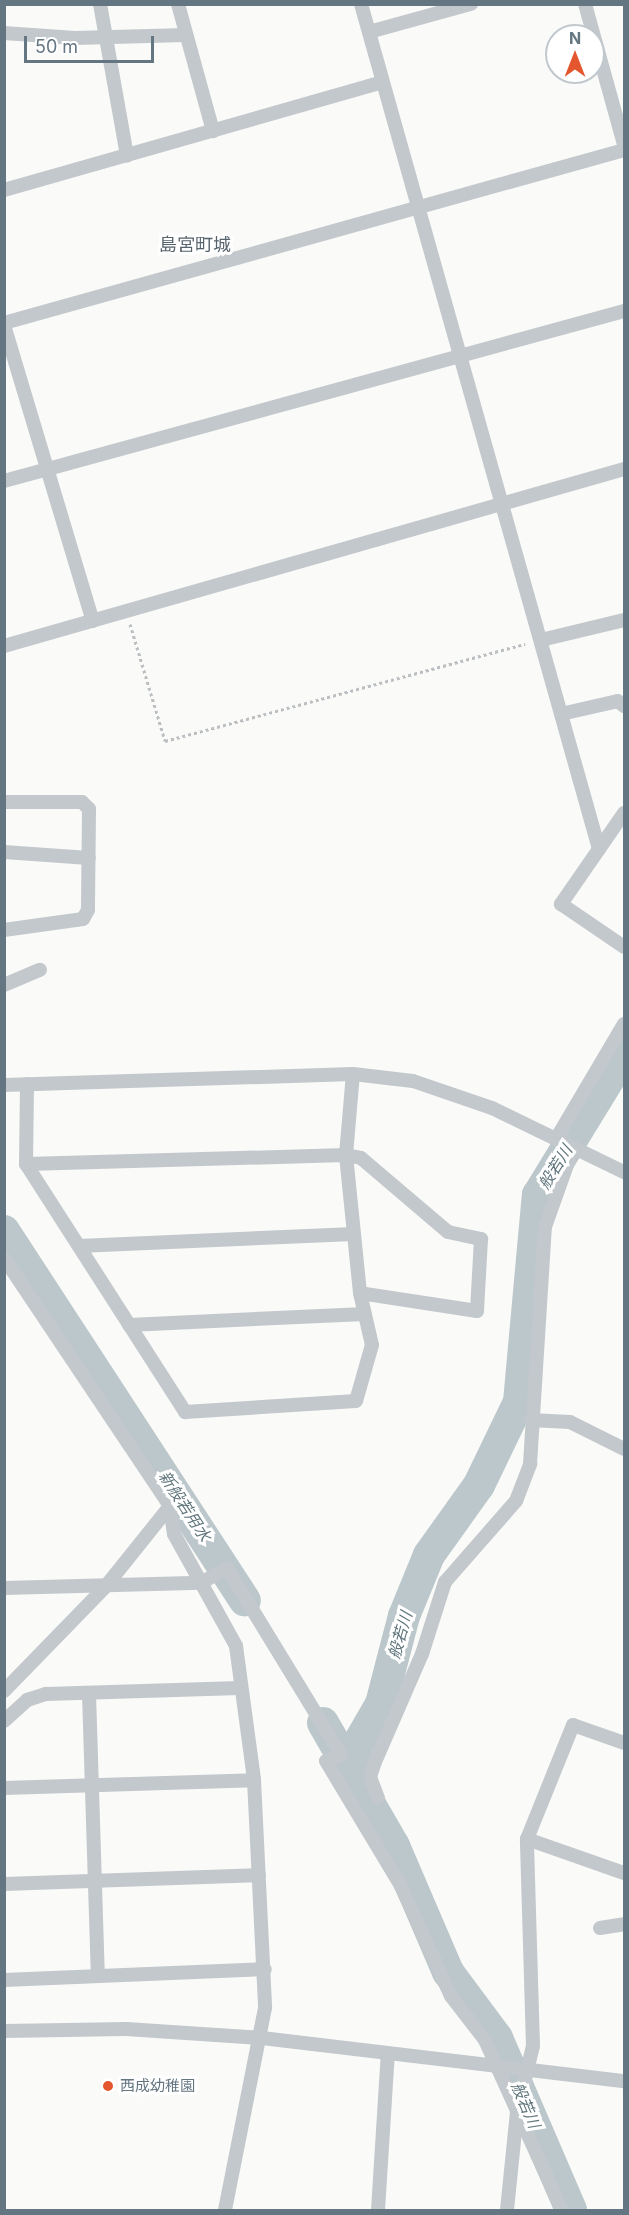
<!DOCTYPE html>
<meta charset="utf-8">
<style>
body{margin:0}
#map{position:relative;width:629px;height:2215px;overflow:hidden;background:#fafaf8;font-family:Inter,"Noto Sans JP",sans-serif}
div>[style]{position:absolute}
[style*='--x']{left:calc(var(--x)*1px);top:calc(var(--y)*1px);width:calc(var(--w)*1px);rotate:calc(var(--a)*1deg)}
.river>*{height:32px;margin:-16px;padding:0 16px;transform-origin:16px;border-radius:16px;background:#bbc7cb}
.path>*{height:3px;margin-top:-1.5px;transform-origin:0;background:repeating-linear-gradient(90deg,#bbbfc2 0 3px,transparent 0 6px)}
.street>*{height:14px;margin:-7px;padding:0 7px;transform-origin:7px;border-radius:7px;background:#c3c8cc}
.dots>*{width:16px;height:16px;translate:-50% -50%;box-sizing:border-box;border:3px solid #fff;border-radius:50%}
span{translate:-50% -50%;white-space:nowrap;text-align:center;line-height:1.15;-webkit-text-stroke:6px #fff;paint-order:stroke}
.poi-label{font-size:15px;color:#657683}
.left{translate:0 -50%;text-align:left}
.water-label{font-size:16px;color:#60757c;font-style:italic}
.quarter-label{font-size:18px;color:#57646e}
.frame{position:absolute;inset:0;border:6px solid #657683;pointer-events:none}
.north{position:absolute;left:545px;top:24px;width:60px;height:60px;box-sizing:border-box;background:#fff;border:2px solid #c1c8cd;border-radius:50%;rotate:0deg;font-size:16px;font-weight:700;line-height:24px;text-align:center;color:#657683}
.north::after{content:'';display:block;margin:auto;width:21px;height:27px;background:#e4572e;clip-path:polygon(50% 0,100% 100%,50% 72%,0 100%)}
.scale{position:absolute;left:24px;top:36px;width:130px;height:27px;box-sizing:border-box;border:3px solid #657683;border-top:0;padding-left:8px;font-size:18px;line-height:21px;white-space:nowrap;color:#657683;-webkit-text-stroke:4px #fff;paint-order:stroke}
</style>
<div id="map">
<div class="river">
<div style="--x:4;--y:1231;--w:441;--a:56.9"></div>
<div style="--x:323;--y:1723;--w:142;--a:60"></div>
<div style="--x:394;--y:1846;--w:137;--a:66.8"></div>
<div style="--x:448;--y:1972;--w:82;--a:53.4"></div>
<div style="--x:497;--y:2038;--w:187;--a:66.7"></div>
<div style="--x:358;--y:1784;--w:35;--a:-95"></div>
<div style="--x:355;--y:1749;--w:52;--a:-60"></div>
<div style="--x:381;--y:1704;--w:91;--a:-75.4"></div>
<div style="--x:404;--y:1616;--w:66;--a:-67.7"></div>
<div style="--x:429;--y:1555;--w:86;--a:-54.5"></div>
<div style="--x:479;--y:1485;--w:92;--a:-64.3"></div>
<div style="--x:519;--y:1402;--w:208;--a:-84.8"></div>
<div style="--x:538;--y:1195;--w:165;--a:-58.6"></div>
</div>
<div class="path">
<div style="--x:130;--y:624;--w:122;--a:73.3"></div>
<div style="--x:165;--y:741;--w:373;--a:-15.1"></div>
</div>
<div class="street">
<div style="--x:100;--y:4;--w:154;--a:79.9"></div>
<div style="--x:178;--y:4;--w:132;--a:74.6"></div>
<div style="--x:361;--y:4;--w:878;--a:74.27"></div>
<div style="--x:585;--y:4;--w:146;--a:74.5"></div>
<div style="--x:369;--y:32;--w:106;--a:-15.4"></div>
<div style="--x:4;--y:33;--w:71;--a:4"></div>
<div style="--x:75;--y:38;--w:111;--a:-1.5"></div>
<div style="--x:4;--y:190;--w:393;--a:-15.9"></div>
<div style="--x:4;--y:323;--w:644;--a:-15.59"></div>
<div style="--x:4;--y:325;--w:309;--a:73.3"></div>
<div style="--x:4;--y:481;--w:643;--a:-15.33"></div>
<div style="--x:541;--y:640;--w:85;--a:-13.5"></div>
<div style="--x:4;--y:646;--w:645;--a:-15.93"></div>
<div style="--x:561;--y:714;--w:58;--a:-12.8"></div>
<div style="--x:618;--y:701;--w:8;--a:40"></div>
<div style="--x:4;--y:802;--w:78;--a:0"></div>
<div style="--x:82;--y:802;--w:10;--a:45"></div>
<div style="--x:89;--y:809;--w:101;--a:90.6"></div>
<div style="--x:88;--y:910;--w:10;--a:119"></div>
<div style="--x:83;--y:919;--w:80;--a:172.1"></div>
<div style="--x:624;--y:813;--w:111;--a:124.7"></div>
<div style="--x:561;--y:904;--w:76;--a:34.3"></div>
<div style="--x:4;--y:852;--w:85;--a:4"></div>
<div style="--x:4;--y:985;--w:39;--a:-23"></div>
<div style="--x:27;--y:1084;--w:80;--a:90.7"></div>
<div style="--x:26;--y:1164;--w:295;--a:57.3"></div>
<div style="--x:185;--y:1412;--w:171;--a:-3.7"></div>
<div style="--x:356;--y:1401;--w:58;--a:-74.1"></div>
<div style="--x:372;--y:1345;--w:53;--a:-103"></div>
<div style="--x:360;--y:1293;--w:139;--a:-95.8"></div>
<div style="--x:346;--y:1155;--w:81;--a:-85.1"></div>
<div style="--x:4;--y:1085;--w:349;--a:-1.8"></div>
<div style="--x:353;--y:1074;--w:60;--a:6.7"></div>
<div style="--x:413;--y:1081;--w:83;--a:18.9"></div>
<div style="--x:492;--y:1108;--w:147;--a:25.9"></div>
<div style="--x:556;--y:1139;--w:134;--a:-59.4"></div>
<div style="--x:26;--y:1164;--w:320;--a:-1.6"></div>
<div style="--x:346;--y:1155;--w:15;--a:11"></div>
<div style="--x:361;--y:1158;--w:114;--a:40.4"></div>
<div style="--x:448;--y:1232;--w:34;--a:12"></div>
<div style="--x:481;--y:1239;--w:72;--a:93.2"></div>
<div style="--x:477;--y:1311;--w:118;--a:-171.3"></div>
<div style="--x:79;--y:1246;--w:275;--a:-2.5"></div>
<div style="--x:4;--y:1258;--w:298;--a:56.2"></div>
<div style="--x:170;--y:1506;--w:28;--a:82"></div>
<div style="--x:174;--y:1534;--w:128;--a:61"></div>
<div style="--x:236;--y:1646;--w:135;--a:82.3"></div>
<div style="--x:254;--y:1780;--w:228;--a:87.2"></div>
<div style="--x:265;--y:2008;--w:206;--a:101.2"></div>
<div style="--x:129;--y:1325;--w:236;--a:-2.7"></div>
<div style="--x:530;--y:1420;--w:40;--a:2.9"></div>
<div style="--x:570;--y:1422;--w:60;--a:26.6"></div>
<div style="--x:4;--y:1588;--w:197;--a:-1.5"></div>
<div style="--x:201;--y:1583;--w:30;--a:-30"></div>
<div style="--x:227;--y:1568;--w:219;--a:58.6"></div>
<div style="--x:341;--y:1755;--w:16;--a:158"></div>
<div style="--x:326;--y:1761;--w:146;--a:59"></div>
<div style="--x:401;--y:1886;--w:121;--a:65.6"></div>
<div style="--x:451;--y:1996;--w:56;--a:52.3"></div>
<div style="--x:485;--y:2040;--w:187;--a:65.6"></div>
<div style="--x:4;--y:1691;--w:146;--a:-45.8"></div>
<div style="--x:106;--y:1586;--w:102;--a:-51.3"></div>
<div style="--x:89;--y:1694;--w:280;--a:88.2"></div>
<div style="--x:4;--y:1721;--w:31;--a:-42"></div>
<div style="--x:27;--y:1700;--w:20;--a:-18"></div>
<div style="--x:46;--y:1694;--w:194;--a:-1.8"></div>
<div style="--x:4;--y:1788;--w:250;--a:-1.8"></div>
<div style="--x:378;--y:1798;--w:22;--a:-111"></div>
<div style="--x:370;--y:1777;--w:16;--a:-72"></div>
<div style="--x:375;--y:1762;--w:118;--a:-66.5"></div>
<div style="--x:422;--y:1654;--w:76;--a:-72.3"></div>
<div style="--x:445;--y:1582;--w:108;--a:-48.8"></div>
<div style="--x:516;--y:1501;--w:40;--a:-69"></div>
<div style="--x:530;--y:1464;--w:237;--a:-86.4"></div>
<div style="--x:545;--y:1227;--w:84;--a:-70.5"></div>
<div style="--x:527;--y:1839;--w:103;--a:19.3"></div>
<div style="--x:4;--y:1884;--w:255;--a:-2"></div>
<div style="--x:600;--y:1928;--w:24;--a:-9"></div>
<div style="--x:4;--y:1980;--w:261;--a:-2.4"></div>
<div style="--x:4;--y:2031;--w:122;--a:-0.9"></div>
<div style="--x:126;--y:2029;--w:136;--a:3.8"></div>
<div style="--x:262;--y:2038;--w:365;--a:6.8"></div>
<div style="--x:378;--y:2210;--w:157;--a:-86.4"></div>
<div style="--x:507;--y:2210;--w:99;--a:-84.2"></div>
<div style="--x:517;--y:2112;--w:68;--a:-76.4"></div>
<div style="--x:533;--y:2046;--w:207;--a:-91.7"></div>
<div style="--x:527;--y:1839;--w:123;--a:-68"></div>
<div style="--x:573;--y:1725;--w:54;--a:19.4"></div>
</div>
<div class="dots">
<div style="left:108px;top:2086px;background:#e4572e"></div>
</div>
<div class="poi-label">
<span class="left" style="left:120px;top:2086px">西成幼稚園</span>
</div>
<div class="water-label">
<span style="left:555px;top:1167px;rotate:-58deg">般若川</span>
<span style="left:185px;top:1506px;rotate:57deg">新般若用水</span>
<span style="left:400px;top:1635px;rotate:-74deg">般若川</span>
<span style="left:526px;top:2105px;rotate:67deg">般若川</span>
</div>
<div class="quarter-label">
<span style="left:195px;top:245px">島宮町城</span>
</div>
<div class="frame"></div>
<div class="north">N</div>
<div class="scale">50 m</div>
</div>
